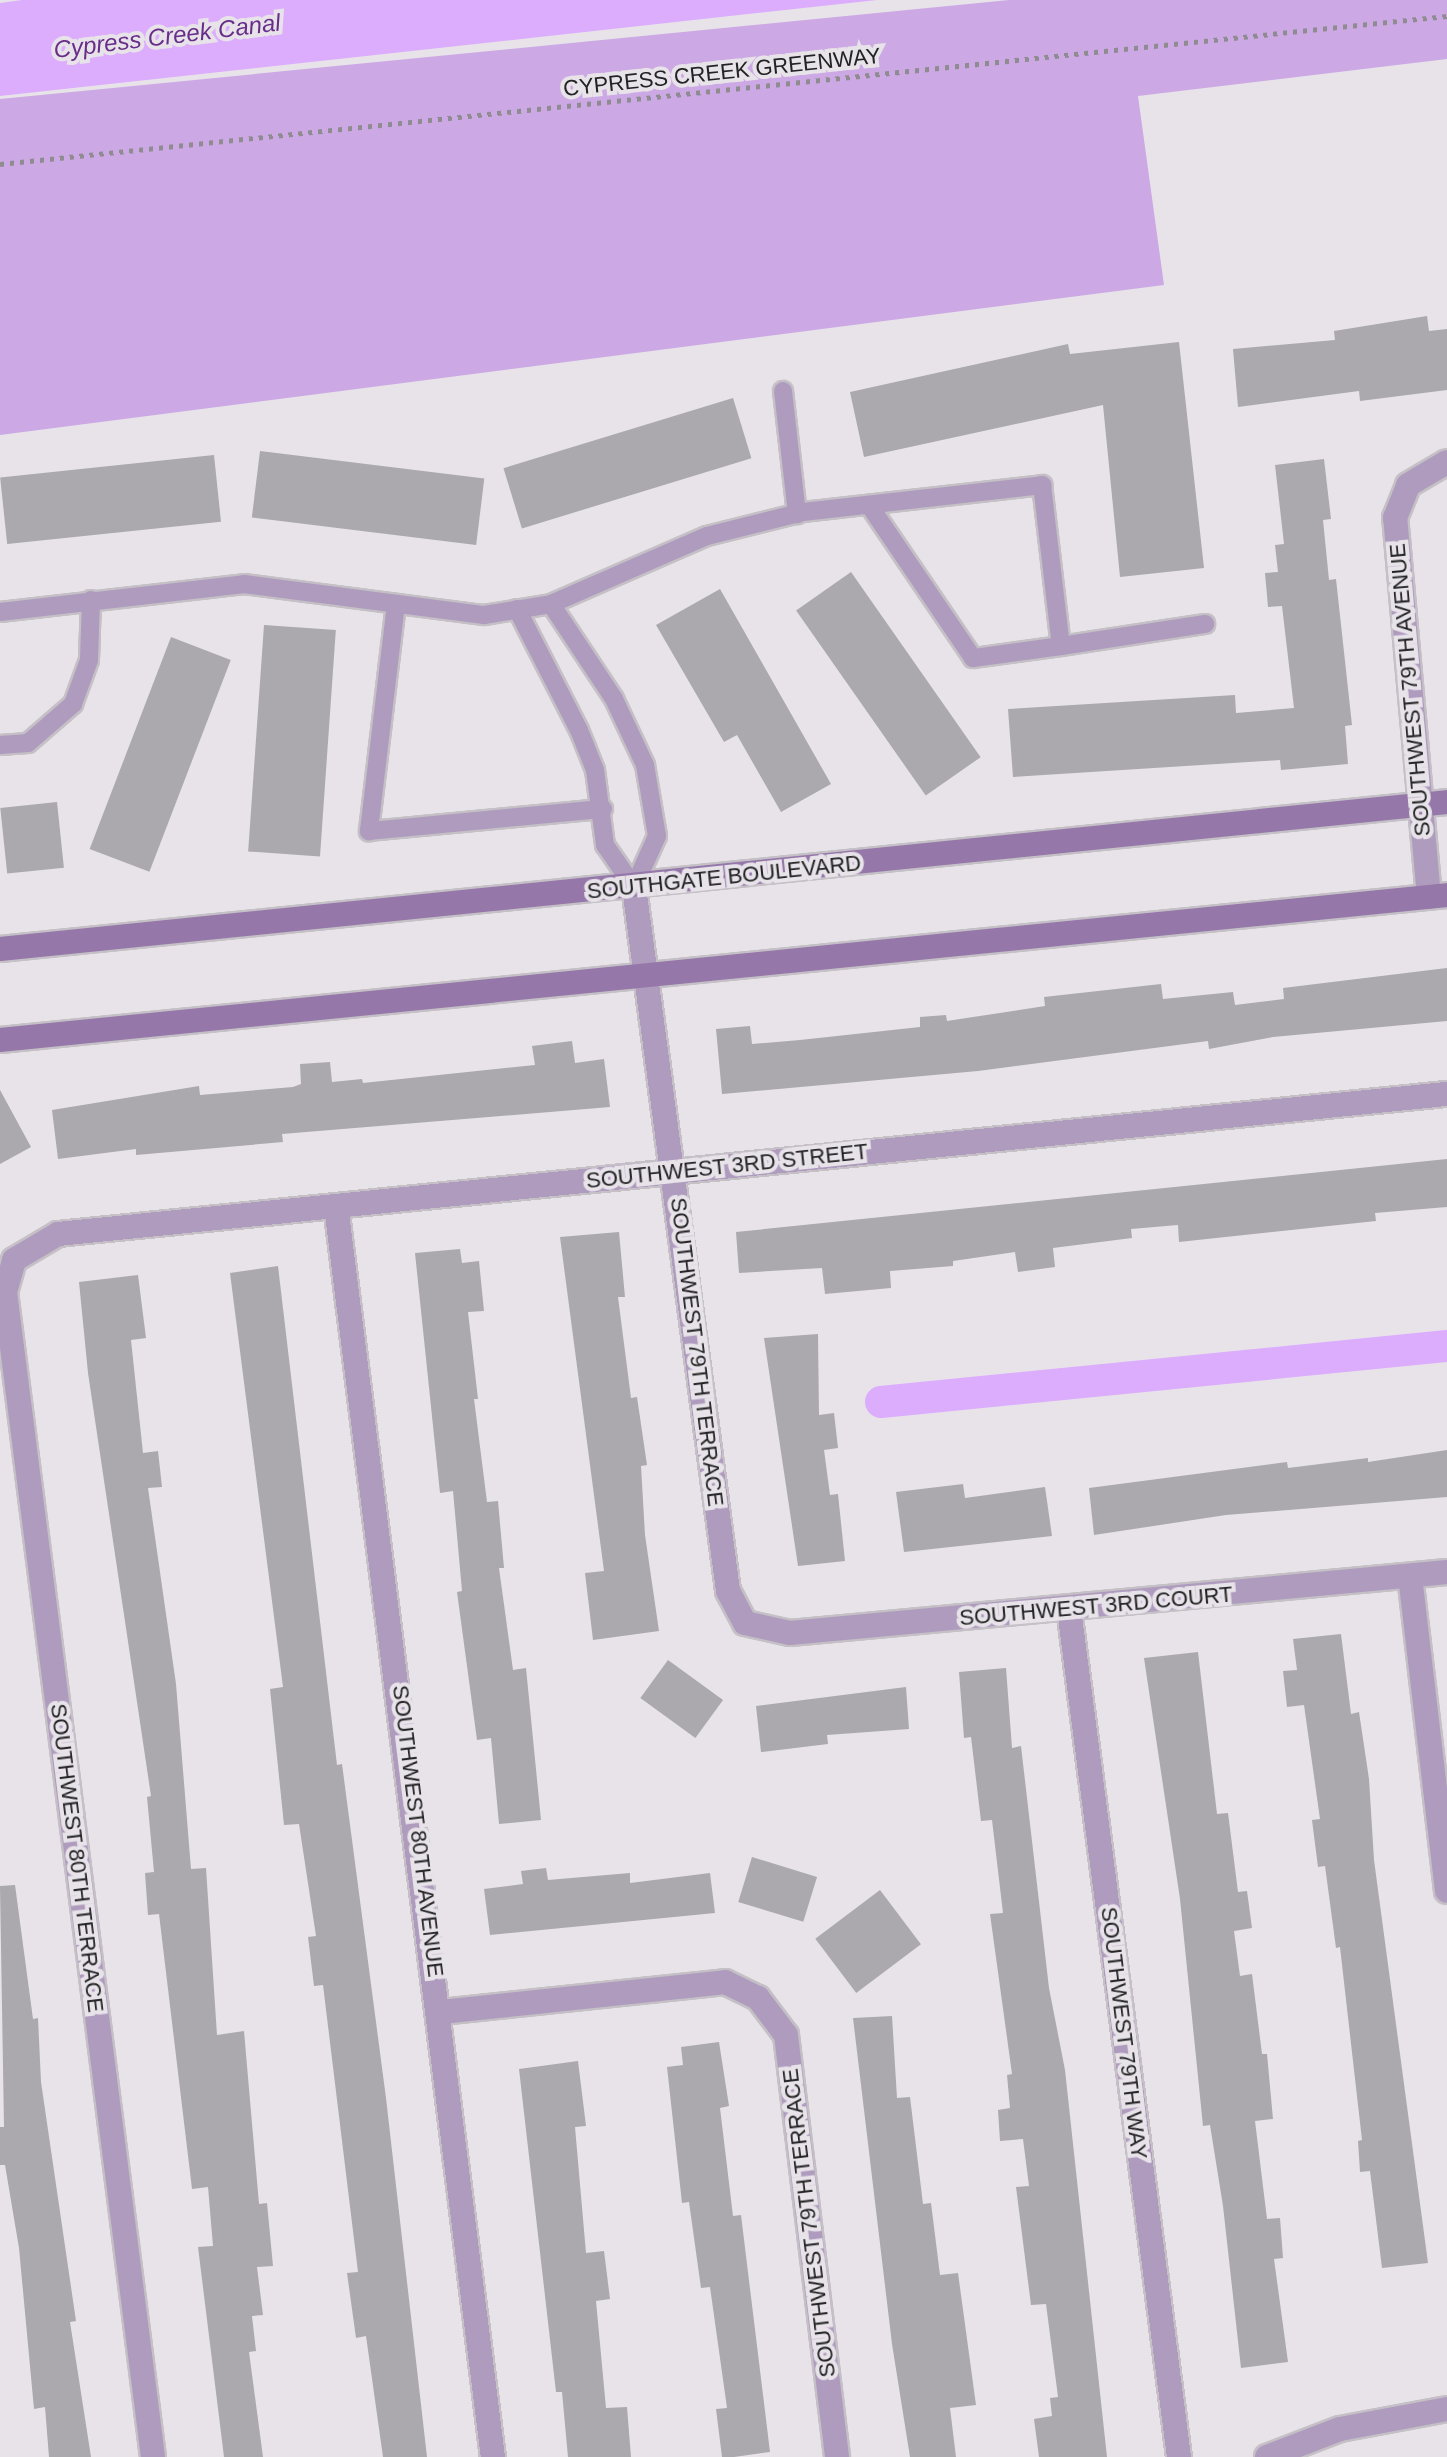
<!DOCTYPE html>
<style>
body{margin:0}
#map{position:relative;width:1447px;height:2457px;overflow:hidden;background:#e7e3e9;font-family:Helvetica,sans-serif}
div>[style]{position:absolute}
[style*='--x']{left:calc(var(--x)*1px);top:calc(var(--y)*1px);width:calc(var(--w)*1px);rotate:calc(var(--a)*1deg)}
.green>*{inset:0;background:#cca9e4}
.water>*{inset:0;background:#dcacfd}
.canal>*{height:32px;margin:-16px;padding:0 16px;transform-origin:16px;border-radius:16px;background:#dcacfd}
.building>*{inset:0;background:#aba8ae;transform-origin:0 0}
.path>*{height:5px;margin-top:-2.5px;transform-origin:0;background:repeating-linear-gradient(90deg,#8f8c91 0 4px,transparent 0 10px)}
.roads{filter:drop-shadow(2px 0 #c4c0c6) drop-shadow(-2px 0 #c4c0c6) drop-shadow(0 2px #c4c0c6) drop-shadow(0 -2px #c4c0c6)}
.lane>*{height:18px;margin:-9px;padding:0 9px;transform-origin:9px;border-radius:9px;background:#af9bbe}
.street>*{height:24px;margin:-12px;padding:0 12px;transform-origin:12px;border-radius:12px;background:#af9bbe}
.secondary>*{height:24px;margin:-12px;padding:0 12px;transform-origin:12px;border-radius:12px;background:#9577aa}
span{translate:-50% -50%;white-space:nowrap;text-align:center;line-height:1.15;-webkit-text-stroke:8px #e7e3e9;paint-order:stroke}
.street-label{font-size:22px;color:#232224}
.water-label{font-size:24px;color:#682e8a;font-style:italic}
</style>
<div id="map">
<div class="green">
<div style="clip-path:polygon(1009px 0,1447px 0,1447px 59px,1138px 96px,1164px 285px,0 435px,0 99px)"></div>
</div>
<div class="water">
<div style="clip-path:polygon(22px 0,877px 0,0 96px,0 3px)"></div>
</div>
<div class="canal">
<div style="--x:881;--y:1402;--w:569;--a:-5.65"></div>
</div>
<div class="building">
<div style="clip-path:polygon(1427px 316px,1429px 331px,1447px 329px,1447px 390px,1360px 401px,1359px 391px,1238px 407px,1233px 349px,1335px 340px,1334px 331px)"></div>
<div style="clip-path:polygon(1179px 342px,1204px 568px,1120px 577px,1103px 405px,864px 457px,850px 392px,1068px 344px,1070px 354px)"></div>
<div style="left:733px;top:398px;width:63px;height:240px;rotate:73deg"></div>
<div style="left:260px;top:451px;width:226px;height:67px;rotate:7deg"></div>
<div style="left:214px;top:455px;width:67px;height:215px;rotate:84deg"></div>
<div style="clip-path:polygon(1324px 459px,1331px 519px,1323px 520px,1329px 580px,1336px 579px,1352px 725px,1345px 726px,1348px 764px,1281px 770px,1280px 760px,1013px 777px,1008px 709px,1235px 695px,1236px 713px,1294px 708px,1282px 606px,1268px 607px,1265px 573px,1278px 572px,1275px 545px,1284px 544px,1275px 465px)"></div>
<div style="left:851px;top:572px;width:226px;height:67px;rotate:55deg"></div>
<div style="clip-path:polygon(720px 589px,831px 784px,781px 812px,737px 735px,724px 742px,656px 625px)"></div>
<div style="left:264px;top:625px;width:72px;height:227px;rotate:4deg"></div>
<div style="left:171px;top:637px;width:64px;height:227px;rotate:21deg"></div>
<div style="left:57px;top:802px;width:66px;height:57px;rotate:84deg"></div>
<div style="clip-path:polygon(1447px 968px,1447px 1021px,1273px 1037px,1209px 1049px,1208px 1041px,978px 1071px,722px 1094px,716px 1029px,750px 1026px,752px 1044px,800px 1040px,920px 1027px,920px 1017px,946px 1015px,947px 1021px,1045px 1006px,1044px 997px,1161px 984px,1163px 999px,1233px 992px,1235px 1005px,1284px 999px,1283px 988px)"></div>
<div style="clip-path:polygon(572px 1041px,575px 1063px,604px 1059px,610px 1107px,282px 1134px,283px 1142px,136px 1155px,136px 1149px,58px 1159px,52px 1110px,199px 1086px,200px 1095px,293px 1087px,301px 1084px,300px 1064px,330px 1062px,332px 1082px,362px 1079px,363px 1083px,535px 1065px,532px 1046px)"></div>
<div style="clip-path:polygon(0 1090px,31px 1147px,0 1164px)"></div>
<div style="clip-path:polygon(1447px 1159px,1447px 1207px,1375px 1213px,1376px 1221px,1179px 1242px,1178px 1225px,1131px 1229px,1132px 1238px,1053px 1248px,1055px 1267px,1018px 1272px,1015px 1252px,953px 1261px,953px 1266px,890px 1271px,891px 1288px,825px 1294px,822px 1268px,739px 1273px,736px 1232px)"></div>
<div style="clip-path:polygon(619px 1232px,625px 1297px,618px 1297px,631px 1398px,637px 1397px,647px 1465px,641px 1466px,645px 1535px,659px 1631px,593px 1640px,585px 1573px,604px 1571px,560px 1237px)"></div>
<div style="clip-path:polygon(460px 1249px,462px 1263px,479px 1261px,484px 1311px,468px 1312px,478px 1399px,474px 1399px,487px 1502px,498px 1501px,504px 1568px,499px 1568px,513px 1670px,526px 1668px,541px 1820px,499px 1824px,491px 1738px,477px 1740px,457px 1592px,462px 1591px,453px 1491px,440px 1493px,415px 1253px)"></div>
<div style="clip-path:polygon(278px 1266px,337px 1765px,342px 1764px,386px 2098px,427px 2457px,383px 2457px,366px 2336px,356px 2338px,347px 2273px,358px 2272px,323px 1985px,314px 1986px,308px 1937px,316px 1936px,299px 1824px,284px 1825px,270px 1689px,283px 1687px,230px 1273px)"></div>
<div style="clip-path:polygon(138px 1275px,146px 1338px,131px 1340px,143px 1453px,158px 1451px,162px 1487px,148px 1488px,176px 1684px,191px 1869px,206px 1868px,217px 2035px,244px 2031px,259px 2204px,267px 2203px,273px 2266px,257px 2267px,263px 2315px,252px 2316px,256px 2351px,249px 2352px,263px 2457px,224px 2457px,198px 2247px,213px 2246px,208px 2187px,192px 2189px,159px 1914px,148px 1915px,145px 1873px,154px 1872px,147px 1797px,151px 1796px,88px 1373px,79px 1282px)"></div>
<div style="clip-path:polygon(818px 1334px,819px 1415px,834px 1413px,838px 1448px,824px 1450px,830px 1495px,838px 1494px,845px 1561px,798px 1566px,764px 1338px)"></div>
<div style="clip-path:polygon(1447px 1450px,1447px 1497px,1226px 1515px,1094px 1535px,1089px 1488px,1287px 1462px,1288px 1468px,1368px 1458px,1368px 1462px)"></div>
<div style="clip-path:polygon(963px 1484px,965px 1498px,1045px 1487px,1052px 1536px,904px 1552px,896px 1492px)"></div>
<div style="clip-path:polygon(1341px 1634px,1351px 1714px,1359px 1712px,1369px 1779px,1374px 1860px,1428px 2263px,1382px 2268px,1370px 2171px,1360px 2172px,1358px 2141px,1362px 2140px,1340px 1947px,1336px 1948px,1325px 1866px,1318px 1867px,1312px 1820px,1320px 1819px,1304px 1705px,1287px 1707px,1283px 1671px,1297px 1670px,1293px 1639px)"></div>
<div style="clip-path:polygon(1198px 1652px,1217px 1814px,1228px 1813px,1238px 1892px,1247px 1891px,1252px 1928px,1234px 1931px,1240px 1976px,1252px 1974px,1262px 2054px,1267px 2054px,1273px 2119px,1255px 2121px,1267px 2219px,1280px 2218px,1283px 2258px,1274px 2259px,1288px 2362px,1241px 2368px,1223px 2206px,1210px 2125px,1203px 2126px,1180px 1899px,1144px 1658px)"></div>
<div style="left:668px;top:1660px;width:68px;height:47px;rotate:36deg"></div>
<div style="clip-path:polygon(1006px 1668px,1012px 1748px,1021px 1746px,1049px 1988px,1065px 2070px,1107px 2457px,1039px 2457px,1034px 2419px,1052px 2416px,1050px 2398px,1058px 2397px,1046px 2304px,1031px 2305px,1016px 2187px,1029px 2186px,1023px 2139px,1000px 2141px,998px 2110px,1010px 2108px,1007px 2075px,1012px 2074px,990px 1914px,1003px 1913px,992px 1820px,981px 1821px,971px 1737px,964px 1738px,959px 1672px)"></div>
<div style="clip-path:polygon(906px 1687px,909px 1729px,827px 1735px,828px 1744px,761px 1752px,756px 1706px)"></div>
<div style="left:752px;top:1857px;width:68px;height:47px;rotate:17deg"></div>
<div style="clip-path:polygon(546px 1868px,548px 1880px,630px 1873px,630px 1883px,710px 1873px,715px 1913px,490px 1935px,484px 1889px,523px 1884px,521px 1871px)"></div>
<div style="clip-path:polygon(15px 1885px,33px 2019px,38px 2018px,41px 2082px,76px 2321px,70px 2322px,91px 2457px,49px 2457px,45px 2407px,34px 2409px,19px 2248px,5px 2165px,0 2165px,0 2127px,4px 2127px,0 1886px)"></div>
<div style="left:880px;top:1890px;width:68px;height:81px;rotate:53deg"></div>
<div style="clip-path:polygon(892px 2016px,897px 2098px,910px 2097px,923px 2204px,931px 2203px,940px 2275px,958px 2273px,976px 2405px,950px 2408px,956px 2457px,910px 2457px,892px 2344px,853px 2018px)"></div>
<div style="clip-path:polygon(719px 2042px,729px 2106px,720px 2108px,733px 2216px,741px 2215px,770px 2452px,734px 2457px,722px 2457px,716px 2409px,727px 2408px,710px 2287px,701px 2288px,689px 2202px,682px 2203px,667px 2067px,683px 2065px,681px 2047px)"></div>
<div style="clip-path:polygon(578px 2061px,586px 2126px,575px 2127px,586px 2253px,604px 2251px,610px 2299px,596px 2301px,606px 2408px,627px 2407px,631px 2457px,568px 2457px,562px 2392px,556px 2392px,519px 2069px)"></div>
</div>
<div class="path">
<div style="--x:0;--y:164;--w:1455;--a:-5.84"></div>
</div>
<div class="roads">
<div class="lane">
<div style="--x:783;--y:391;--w:124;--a:83.5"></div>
<div style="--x:396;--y:604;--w:229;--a:96.8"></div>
<div style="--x:369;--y:831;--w:235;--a:-5.4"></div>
<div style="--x:551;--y:604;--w:114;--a:56.4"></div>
<div style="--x:614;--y:699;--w:73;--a:64.8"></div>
<div style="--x:645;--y:765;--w:72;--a:80.4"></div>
<div style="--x:657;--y:836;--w:56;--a:114.3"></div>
<div style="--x:517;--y:609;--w:136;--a:62.9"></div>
<div style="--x:579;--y:730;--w:43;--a:68.2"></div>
<div style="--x:595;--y:770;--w:76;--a:82.4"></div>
<div style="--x:605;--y:845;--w:51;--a:55.4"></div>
<div style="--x:0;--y:612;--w:246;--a:-6.5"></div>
<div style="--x:244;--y:584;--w:242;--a:7.4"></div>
<div style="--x:484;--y:615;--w:68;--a:-9.3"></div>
<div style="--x:551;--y:604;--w:170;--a:-23.6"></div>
<div style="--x:707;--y:536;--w:99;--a:-14"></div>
<div style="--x:803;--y:512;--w:241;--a:-6.4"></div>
<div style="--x:1042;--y:485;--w:162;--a:83.3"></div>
<div style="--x:1061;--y:646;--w:89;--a:172.2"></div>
<div style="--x:973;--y:658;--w:185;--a:-124.2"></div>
<div style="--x:1061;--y:646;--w:146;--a:-8.7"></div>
<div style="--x:0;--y:745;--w:28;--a:-4"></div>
<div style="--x:28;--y:743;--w:60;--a:-40.9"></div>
<div style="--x:73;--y:704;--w:47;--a:-70"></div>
<div style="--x:89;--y:660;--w:60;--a:-88.1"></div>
</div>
<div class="street">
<div style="--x:634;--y:887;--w:710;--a:82.39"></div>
<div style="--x:728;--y:1591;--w:36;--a:62"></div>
<div style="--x:745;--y:1623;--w:46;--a:12.5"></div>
<div style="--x:790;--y:1633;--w:660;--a:-5.3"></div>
<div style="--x:1429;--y:897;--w:381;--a:-95.1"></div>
<div style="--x:1395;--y:518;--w:35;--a:-68"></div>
<div style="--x:1408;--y:485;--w:45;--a:-30.5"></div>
<div style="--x:336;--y:1206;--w:1261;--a:82.85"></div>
<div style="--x:1410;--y:1576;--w:317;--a:83.3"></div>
<div style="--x:1069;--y:1609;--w:855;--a:82.61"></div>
<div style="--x:441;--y:2012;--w:286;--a:-6"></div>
<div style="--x:725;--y:1982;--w:37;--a:26"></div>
<div style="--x:758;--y:1998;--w:46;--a:52.9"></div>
<div style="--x:786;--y:2035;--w:425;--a:83.1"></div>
<div style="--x:153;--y:2457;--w:1174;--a:-97.24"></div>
<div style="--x:5;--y:1292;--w:33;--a:-74"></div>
<div style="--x:14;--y:1260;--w:51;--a:-30.6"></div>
<div style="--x:58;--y:1234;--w:1396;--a:-5.76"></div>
<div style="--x:1267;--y:2457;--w:78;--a:-21"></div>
<div style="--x:1340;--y:2429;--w:109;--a:-10.6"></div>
</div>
<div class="secondary">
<div style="--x:0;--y:949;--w:1454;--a:-5.8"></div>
<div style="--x:0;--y:1040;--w:1454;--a:-5.72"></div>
</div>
</div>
<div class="street-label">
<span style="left:722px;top:72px;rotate:-6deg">CYPRESS CREEK GREENWAY</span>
<span style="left:1410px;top:690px;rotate:-95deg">SOUTHWEST 79TH AVENUE</span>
<span style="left:724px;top:877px;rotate:-6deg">SOUTHGATE BOULEVARD</span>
<span style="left:727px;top:1166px;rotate:-6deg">SOUTHWEST 3RD STREET</span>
<span style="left:697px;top:1352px;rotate:83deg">SOUTHWEST 79TH TERRACE</span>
<span style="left:1096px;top:1606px;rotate:-5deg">SOUTHWEST 3RD COURT</span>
<span style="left:418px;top:1831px;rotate:83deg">SOUTHWEST 80TH AVENUE</span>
<span style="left:77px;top:1858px;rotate:83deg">SOUTHWEST 80TH TERRACE</span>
<span style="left:1124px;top:2033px;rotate:83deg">SOUTHWEST 79TH WAY</span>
<span style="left:809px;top:2223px;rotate:-97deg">SOUTHWEST 79TH TERRACE</span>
</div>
<div class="water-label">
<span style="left:167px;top:36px;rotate:-7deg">Cypress Creek Canal</span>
</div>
</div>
